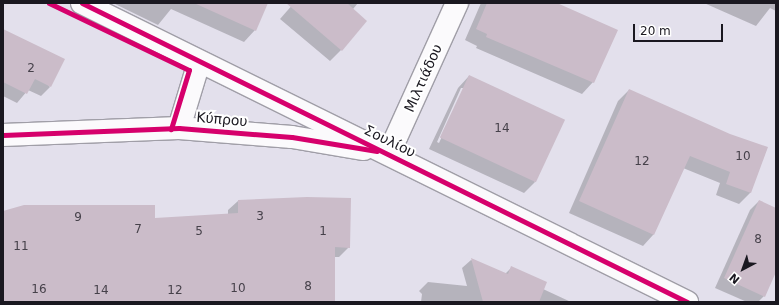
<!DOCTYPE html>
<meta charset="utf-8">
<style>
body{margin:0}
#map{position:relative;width:779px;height:305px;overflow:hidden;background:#e3e0ec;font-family:"DejaVu Sans",sans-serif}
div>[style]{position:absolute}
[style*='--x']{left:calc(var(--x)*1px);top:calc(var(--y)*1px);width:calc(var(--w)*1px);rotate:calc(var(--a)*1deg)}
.shadow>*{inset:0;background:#0003}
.building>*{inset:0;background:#cbbcc9;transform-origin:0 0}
.roads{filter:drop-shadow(1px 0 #a09ea7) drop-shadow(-1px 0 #a09ea7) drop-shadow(0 1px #a09ea7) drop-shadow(0 -1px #a09ea7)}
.minor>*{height:22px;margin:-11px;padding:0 11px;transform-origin:11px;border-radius:11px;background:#fbfafc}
.cycleway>*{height:5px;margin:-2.5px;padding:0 2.5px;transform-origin:2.5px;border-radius:2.5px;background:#d6006c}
span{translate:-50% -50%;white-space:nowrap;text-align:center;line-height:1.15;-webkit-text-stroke:4px #fff;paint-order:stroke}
.number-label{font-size:12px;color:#46414a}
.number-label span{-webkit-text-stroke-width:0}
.street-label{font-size:14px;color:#1a1820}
.frame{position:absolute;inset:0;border:4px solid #1a1820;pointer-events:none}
.north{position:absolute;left:723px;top:249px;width:40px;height:40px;-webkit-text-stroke:3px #fff;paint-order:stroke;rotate:221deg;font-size:11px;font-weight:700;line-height:16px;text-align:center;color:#1a1820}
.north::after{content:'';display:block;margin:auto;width:14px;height:18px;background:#1a1820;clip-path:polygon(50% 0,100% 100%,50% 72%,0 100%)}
.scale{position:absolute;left:633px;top:24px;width:90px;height:18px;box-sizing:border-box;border:2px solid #1a1820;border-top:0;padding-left:5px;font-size:12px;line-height:14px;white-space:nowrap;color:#1a1820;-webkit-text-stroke:3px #fff;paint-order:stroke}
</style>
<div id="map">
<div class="shadow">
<div style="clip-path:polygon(113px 3px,267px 3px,255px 30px,244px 42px,171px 9px,158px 25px)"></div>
<div style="clip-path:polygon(294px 3px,358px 3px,353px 9px,341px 50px,330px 61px,280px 19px)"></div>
<div style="clip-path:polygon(481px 3px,555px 3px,593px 82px,582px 94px,476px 48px,477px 46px,465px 40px)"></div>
<div style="clip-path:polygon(704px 3px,776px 3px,776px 11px,770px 8px,756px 26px)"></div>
<div style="clip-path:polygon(3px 31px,50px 87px,41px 96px,28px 90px,17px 103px,3px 96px)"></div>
<div style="clip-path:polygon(evenodd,469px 76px,535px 182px,524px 193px,429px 149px,458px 88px,469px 76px,461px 88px,464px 88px,439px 143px,437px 142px,461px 88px)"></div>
<div style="clip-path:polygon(629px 90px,730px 135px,767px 148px,750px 193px,739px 204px,716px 195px,720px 183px,683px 168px,653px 235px,643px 246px,569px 213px,618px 101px)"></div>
<div style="clip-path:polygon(238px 201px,349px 247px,339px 257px,334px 257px,334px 302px,3px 302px,3px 213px,154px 219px,228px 215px,228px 210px)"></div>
<div style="clip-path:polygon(759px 201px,776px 209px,776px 270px,764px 296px,758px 302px,747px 302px,715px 288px,750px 210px)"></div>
<div style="clip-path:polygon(471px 260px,505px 274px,511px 268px,543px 289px,571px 302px,421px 302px,422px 294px,419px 291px,428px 282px,467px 286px,462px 268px)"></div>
</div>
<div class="building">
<div style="clip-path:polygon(194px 3px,268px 3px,256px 31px)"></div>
<div style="clip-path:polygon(286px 3px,347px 3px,367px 21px,342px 51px)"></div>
<div style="clip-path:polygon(487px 3px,557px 3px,618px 30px,594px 83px,486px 37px,487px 34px,476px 29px)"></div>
<div style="clip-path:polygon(3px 29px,65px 59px,51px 87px,35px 79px,27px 94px,3px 82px)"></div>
<div style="left:469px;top:75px;width:106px;height:69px;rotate:25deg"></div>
<div style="clip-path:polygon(629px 89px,730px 134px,768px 147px,751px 193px,726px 184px,730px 172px,690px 156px,654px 235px,579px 201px)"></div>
<div style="clip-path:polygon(307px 197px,351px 198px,350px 248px,335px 247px,335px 302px,3px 302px,3px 211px,24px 205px,155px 205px,155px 218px,238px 213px,238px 200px)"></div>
<div style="clip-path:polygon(759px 200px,776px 208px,776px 272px,765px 297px,724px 278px)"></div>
<div style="clip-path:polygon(471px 258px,508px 274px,511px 266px,547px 282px,539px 302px,483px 302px)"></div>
</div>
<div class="roads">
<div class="minor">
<div style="--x:82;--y:3;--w:675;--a:26.3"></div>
<div style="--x:179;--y:128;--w:69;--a:-73.1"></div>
<div style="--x:3;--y:135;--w:176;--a:-2.3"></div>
<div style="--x:179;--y:128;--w:113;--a:4.6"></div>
<div style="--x:292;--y:137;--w:73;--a:9.5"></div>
<div style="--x:389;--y:153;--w:165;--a:-65.6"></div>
</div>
</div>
<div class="cycleway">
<div style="--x:49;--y:3;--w:155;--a:25.6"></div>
<div style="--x:189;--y:70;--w:62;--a:107"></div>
<div style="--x:82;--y:3;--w:675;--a:26.3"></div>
<div style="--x:3;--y:135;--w:176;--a:-2.3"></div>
<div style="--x:179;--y:128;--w:113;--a:4.6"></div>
<div style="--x:292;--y:137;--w:86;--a:9.4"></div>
</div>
<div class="number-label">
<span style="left:31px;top:69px">2</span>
<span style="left:502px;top:129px">14</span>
<span style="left:743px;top:157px">10</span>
<span style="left:642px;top:162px">12</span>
<span style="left:260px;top:217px">3</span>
<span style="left:78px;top:218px">9</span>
<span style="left:138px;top:230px">7</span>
<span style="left:199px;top:232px">5</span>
<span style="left:323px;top:232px">1</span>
<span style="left:758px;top:240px">8</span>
<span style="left:21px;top:247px">11</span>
<span style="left:308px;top:287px">8</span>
<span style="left:238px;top:289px">10</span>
<span style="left:39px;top:290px">16</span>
<span style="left:101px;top:291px">14</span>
<span style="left:175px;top:291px">12</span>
</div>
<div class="street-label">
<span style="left:423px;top:78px;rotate:-66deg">Μιλτιάδου</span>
<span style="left:222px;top:119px;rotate:5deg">Κύπρου</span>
<span style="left:390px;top:141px;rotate:26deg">Σουλίου</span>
</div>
<div class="frame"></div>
<div class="north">N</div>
<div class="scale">20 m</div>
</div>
